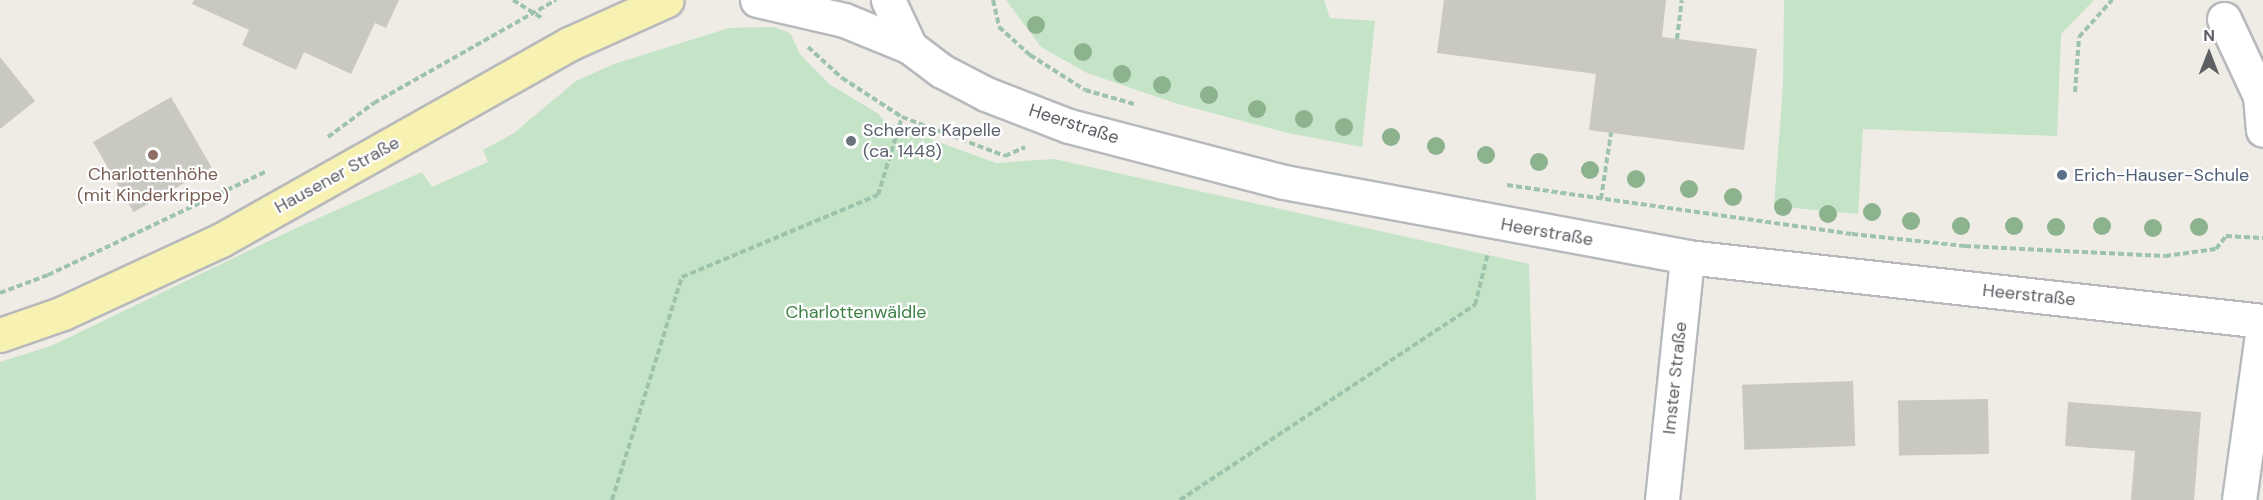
<!DOCTYPE html>
<meta charset="utf-8">
<style>
body{margin:0}
#map{position:relative;width:2263px;height:500px;overflow:hidden;background:#eeece5;font-family:"DM Sans",sans-serif}
div>[style]{position:absolute}
[style*='--x']{left:calc(var(--x)*1px);top:calc(var(--y)*1px);width:calc(var(--w)*1px);rotate:calc(var(--a)*1deg)}
.green>*{inset:0;background:#c4e3c7}
.building>*{inset:0;background:#c9c8c1;transform-origin:0 0}
.path>*{height:4px;margin-top:-2px;transform-origin:0;background:repeating-linear-gradient(90deg,#9ec3ac 0 6px,transparent 0 9px)}
.roads{filter:drop-shadow(2px 0 #b7b9bd) drop-shadow(-2px 0 #b7b9bd) drop-shadow(0 2px #b7b9bd) drop-shadow(0 -2px #b7b9bd)}
.minor>*{height:33px;margin:-16.5px;padding:0 16.5px;transform-origin:16.5px;border-radius:16.5px;background:#fff}
.major>*{height:33px;margin:-16.5px;padding:0 16.5px;transform-origin:16.5px;border-radius:16.5px;background:#f7f2b1}
.trees>*{width:18px;height:18px;margin:-9px;border-radius:50%;background:#8db28e}
.dots>*{width:16px;height:16px;translate:-50% -50%;box-sizing:border-box;border:3px solid #fff;border-radius:50%}
span{translate:-50% -50%;white-space:nowrap;text-align:center;line-height:1.15;-webkit-text-stroke:4.5px #fff;paint-order:stroke}
.street-label{font-size:18px;color:#5d5f64}
.worship-label{font-size:18px;color:#5b616d}
.left{translate:0 -50%;text-align:left}
.education-label{font-size:18px;color:#785e54}
.service-label{font-size:18px;color:#4e5e75}
.park-label{font-size:18px;color:#3e8247}
.north{position:absolute;left:2179px;top:24px;width:60px;height:60px;-webkit-text-stroke:4px #fff;paint-order:stroke;rotate:0deg;font-size:16px;font-weight:700;line-height:24px;text-align:center;color:#5d5f64}
.north::after{content:'';display:block;margin:auto;width:21px;height:27px;background:#5d5f64;clip-path:polygon(50% 0,100% 100%,50% 72%,0 100%)}
</style>
<div id="map">
<div class="green">
<div style="clip-path:polygon(1006px 0,1324px 0,1330px 18px,1375px 21px,1362px 147px,1288px 133px,1178px 104px,1087px 73px,1041px 47px)"></div>
<div style="clip-path:polygon(1784px 0,2094px 0,2061px 34px,2057px 136px,1863px 129px,1858px 214px,1774px 206px,1783px 86px)"></div>
<div style="clip-path:polygon(773px 27px,790px 33px,800px 54px,829px 84px,879px 114px,886px 123px,996px 163px,1054px 159px,1529px 264px,1536px 500px,0 500px,0 362px,51px 346px,294px 229px,422px 172px,432px 187px,488px 162px,483px 150px,514px 133px,576px 81px,614px 64px,729px 28px)"></div>
</div>
<div class="building">
<div style="clip-path:polygon(194px 0,399px 0,386px 28px,375px 23px,351px 74px,304px 52px,296px 70px,242px 45px,249px 30px,192px 4px)"></div>
<div style="clip-path:polygon(1444px 0,1666px 0,1662px 37px,1757px 49px,1744px 150px,1589px 130px,1596px 74px,1437px 53px)"></div>
<div style="clip-path:polygon(0 57px,35px 101px,0 129px)"></div>
<div style="left:171px;top:97px;width:81px;height:90px;rotate:60deg"></div>
<div style="left:1853px;top:381px;width:65px;height:111px;rotate:88deg"></div>
<div style="left:1988px;top:399px;width:55px;height:90px;rotate:89deg"></div>
<div style="clip-path:polygon(2068px 402px,2201px 412px,2194px 500px,2131px 500px,2135px 451px,2065px 446px)"></div>
</div>
<div class="path">
<div style="--x:513;--y:0;--w:36;--a:32"></div>
<div style="--x:993;--y:0;--w:28;--a:77"></div>
<div style="--x:999;--y:27;--w:42;--a:42.1"></div>
<div style="--x:1030;--y:55;--w:65;--a:32.5"></div>
<div style="--x:1085;--y:90;--w:51;--a:15.9"></div>
<div style="--x:1677;--y:39;--w:39;--a:-83"></div>
<div style="--x:808;--y:47;--w:46;--a:42.4"></div>
<div style="--x:842;--y:78;--w:72;--a:33"></div>
<div style="--x:902;--y:117;--w:110;--a:20.7"></div>
<div style="--x:1005;--y:156;--w:22;--a:-24"></div>
<div style="--x:2075;--y:92;--w:55;--a:-85.8"></div>
<div style="--x:2079;--y:37;--w:50;--a:-48.3"></div>
<div style="--x:328;--y:137;--w:57;--a:-36.5"></div>
<div style="--x:374;--y:103;--w:209;--a:-29.5"></div>
<div style="--x:1507;--y:185;--w:348;--a:8.1"></div>
<div style="--x:1852;--y:234;--w:114;--a:6.1"></div>
<div style="--x:1965;--y:246;--w:200;--a:2.9"></div>
<div style="--x:2165;--y:256;--w:51;--a:-7.8"></div>
<div style="--x:2216;--y:249;--w:16;--a:-52"></div>
<div style="--x:2226;--y:236;--w:37;--a:3"></div>
<div style="--x:1601;--y:199;--w:67;--a:-81.4"></div>
<div style="--x:0;--y:293;--w:51;--a:-20.6"></div>
<div style="--x:48;--y:275;--w:242;--a:-25.4"></div>
<div style="--x:612;--y:500;--w:234;--a:-72.6"></div>
<div style="--x:682;--y:277;--w:212;--a:-22.7"></div>
<div style="--x:878;--y:195;--w:82;--a:-72.9"></div>
<div style="--x:1180;--y:500;--w:354;--a:-33.5"></div>
<div style="--x:1475;--y:305;--w:54;--a:-76"></div>
</div>
<div class="roads">
<div class="minor">
<div style="--x:757;--y:0;--w:89;--a:12.9"></div>
<div style="--x:844;--y:20;--w:71;--a:22.2"></div>
<div style="--x:888;--y:0;--w:52;--a:64.9"></div>
<div style="--x:910;--y:47;--w:40;--a:37"></div>
<div style="--x:942;--y:71;--w:50;--a:27.6"></div>
<div style="--x:986;--y:94;--w:89;--a:21.1"></div>
<div style="--x:1069;--y:126;--w:222;--a:14.6"></div>
<div style="--x:1284;--y:182;--w:410;--a:10.5"></div>
<div style="--x:1687;--y:257;--w:580;--a:6.34"></div>
<div style="--x:2224;--y:19;--w:85;--a:64.9"></div>
<div style="--x:2260;--y:96;--w:34;--a:85"></div>
<div style="--x:1662;--y:500;--w:244;--a:-84.1"></div>
<div style="--x:2239;--y:500;--w:175;--a:-82.1"></div>
</div>
<div class="major">
<div style="--x:0;--y:335;--w:67;--a:-19.2"></div>
<div style="--x:63;--y:313;--w:174;--a:-24.8"></div>
<div style="--x:221;--y:240;--w:399;--a:-29.4"></div>
<div style="--x:569;--y:44;--w:107;--a:-24.2"></div>
</div>
</div>
<div class="trees">
<div style="left:1036px;top:25px"></div>
<div style="left:1083px;top:52px"></div>
<div style="left:1122px;top:74px"></div>
<div style="left:1162px;top:85px"></div>
<div style="left:1209px;top:95px"></div>
<div style="left:1257px;top:109px"></div>
<div style="left:1304px;top:119px"></div>
<div style="left:1344px;top:127px"></div>
<div style="left:1391px;top:137px"></div>
<div style="left:1436px;top:146px"></div>
<div style="left:1486px;top:155px"></div>
<div style="left:1539px;top:162px"></div>
<div style="left:1590px;top:170px"></div>
<div style="left:1636px;top:179px"></div>
<div style="left:1689px;top:189px"></div>
<div style="left:1733px;top:197px"></div>
<div style="left:1783px;top:207px"></div>
<div style="left:1872px;top:212px"></div>
<div style="left:1828px;top:214px"></div>
<div style="left:1911px;top:221px"></div>
<div style="left:1961px;top:226px"></div>
<div style="left:2014px;top:226px"></div>
<div style="left:2102px;top:226px"></div>
<div style="left:2056px;top:227px"></div>
<div style="left:2199px;top:227px"></div>
<div style="left:2153px;top:228px"></div>
</div>
<div class="dots">
<div style="left:851px;top:141px;background:#6b7280"></div>
<div style="left:153px;top:155px;background:#8d6e63"></div>
<div style="left:2062px;top:175px;background:#5c6f8a"></div>
</div>
<div class="street-label">
<span style="left:1074px;top:124px;rotate:18deg">Heerstraße</span>
<span style="left:337px;top:175px;rotate:-29deg">Hausener Straße</span>
<span style="left:1547px;top:232px;rotate:10deg">Heerstraße</span>
<span style="left:2029px;top:295px;rotate:6deg">Heerstraße</span>
<span style="left:1675px;top:378px;rotate:-84deg">Imster Straße</span>
</div>
<div class="worship-label">
<span class="left" style="left:863px;top:141px">Scherers Kapelle<br>(ca. 1448)</span>
</div>
<div class="education-label">
<span style="left:153px;top:185px">Charlottenhöhe<br>(mit Kinderkrippe)</span>
</div>
<div class="service-label">
<span class="left" style="left:2074px;top:175px">Erich-Hauser-Schule</span>
</div>
<div class="park-label">
<span style="left:856px;top:312px">Charlottenwäldle</span>
</div>
<div class="north">N</div>
</div>
